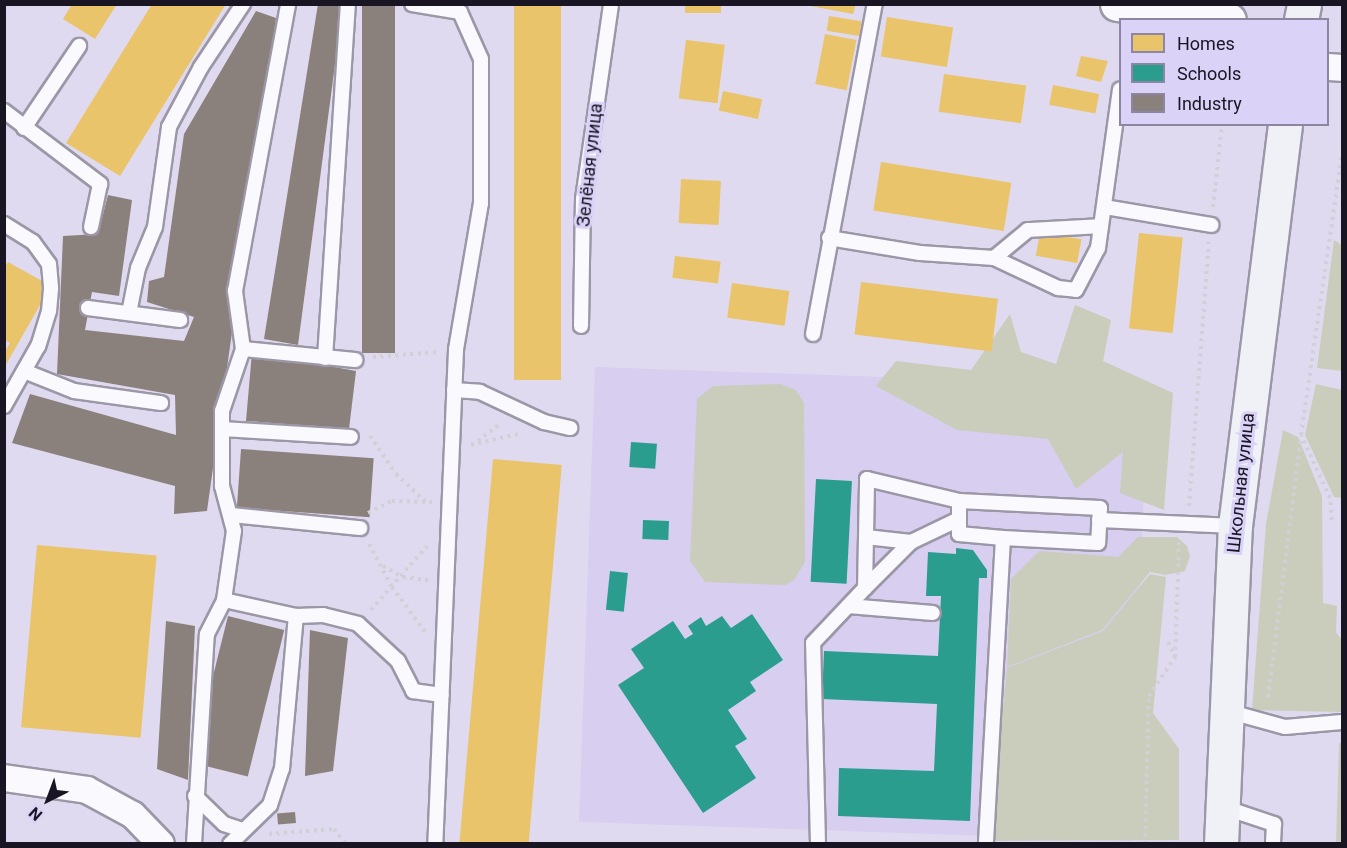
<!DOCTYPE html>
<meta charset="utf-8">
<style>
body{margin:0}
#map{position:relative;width:1347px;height:848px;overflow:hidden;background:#dfdaef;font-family:Roboto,sans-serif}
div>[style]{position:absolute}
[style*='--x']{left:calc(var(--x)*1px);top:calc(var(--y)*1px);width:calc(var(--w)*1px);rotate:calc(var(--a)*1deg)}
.built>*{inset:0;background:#d7cef0;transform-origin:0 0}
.green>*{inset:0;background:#cacdbc}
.homes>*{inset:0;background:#e9c46a;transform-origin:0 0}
.schools>*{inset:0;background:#2a9d8f;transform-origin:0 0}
.industry>*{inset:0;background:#8a817c;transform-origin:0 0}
.path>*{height:4px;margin-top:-2px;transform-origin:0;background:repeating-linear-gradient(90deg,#d1d0d6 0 3px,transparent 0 7.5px)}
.roads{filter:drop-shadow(2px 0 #9b97a7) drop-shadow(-2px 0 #9b97a7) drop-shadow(0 2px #9b97a7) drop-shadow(0 -2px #9b97a7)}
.service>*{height:14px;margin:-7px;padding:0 7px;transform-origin:7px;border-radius:7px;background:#faf9fd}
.minor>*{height:26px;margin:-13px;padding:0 13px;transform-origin:13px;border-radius:13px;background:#faf9fd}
.tertiary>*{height:33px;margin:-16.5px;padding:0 16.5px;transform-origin:16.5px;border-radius:16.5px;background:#faf9fd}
.primary>*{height:33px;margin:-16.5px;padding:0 16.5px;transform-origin:16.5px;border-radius:16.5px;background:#eff1f7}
span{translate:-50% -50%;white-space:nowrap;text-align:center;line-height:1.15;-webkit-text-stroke:6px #dbd2f7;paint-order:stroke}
.street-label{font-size:18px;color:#191522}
.frame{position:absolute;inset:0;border:6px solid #191522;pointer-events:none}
.legend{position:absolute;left:1119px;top:18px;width:210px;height:108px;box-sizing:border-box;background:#dbd2f7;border:2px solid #8d86a2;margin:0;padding:8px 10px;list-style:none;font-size:18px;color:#191522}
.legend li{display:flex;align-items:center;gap:12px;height:30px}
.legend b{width:30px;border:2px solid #8d86a2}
.north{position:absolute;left:18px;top:770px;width:60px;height:60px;-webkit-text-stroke:4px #dbd2f7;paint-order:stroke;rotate:222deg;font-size:16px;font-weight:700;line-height:24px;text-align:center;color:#191522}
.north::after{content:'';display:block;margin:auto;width:21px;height:27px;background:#191522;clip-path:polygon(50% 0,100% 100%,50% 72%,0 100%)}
</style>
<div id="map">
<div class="built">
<div style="left:595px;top:367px;width:553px;height:455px;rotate:2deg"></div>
</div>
<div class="green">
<div style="clip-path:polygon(1334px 240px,1342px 245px,1342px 371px,1317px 368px)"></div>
<div style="clip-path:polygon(1075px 305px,1111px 320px,1103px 361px,1173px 393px,1164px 510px,1120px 493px,1123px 452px,1076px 489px,1048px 439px,957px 430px,876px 386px,896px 361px,971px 370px,1010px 314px,1021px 352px,1056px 364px)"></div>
<div style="clip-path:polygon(780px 384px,796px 390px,804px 403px,805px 562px,794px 580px,785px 585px,705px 582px,690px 561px,697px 399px,713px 386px)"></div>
<div style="clip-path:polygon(1316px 384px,1342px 390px,1342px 498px,1334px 497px,1305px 435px)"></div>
<div style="clip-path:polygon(1283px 430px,1298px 437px,1322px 496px,1323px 603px,1337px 606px,1336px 632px,1342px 640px,1342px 712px,1252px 710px,1266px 524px)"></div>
<div style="clip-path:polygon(1138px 537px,1177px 537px,1187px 546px,1190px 556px,1185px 571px,1165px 575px,1150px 572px,1102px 630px,1007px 667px,1011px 579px,1039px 551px,1118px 557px)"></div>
<div style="clip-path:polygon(1150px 574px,1166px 577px,1153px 713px,1179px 749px,1179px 840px,990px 841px,1007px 668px,1103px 631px)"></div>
<div style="clip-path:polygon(1342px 741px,1342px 843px,1336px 843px,1339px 744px)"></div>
</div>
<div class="homes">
<div style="clip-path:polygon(72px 4px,117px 4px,95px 39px,63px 19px)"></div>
<div style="clip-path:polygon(152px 4px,226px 4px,120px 176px,66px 143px)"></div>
<div style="left:514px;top:4px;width:47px;height:376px"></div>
<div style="left:685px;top:4px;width:36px;height:9px"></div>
<div style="clip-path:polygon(800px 4px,856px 4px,853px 14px)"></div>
<div style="left:829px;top:16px;width:33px;height:15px;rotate:9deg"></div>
<div style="left:887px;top:17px;width:67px;height:40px;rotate:9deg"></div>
<div style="left:825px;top:34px;width:32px;height:51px;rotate:11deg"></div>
<div style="left:686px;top:40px;width:39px;height:59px;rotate:7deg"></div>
<div style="clip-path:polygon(1081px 56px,1108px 61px,1101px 82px,1076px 76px)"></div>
<div style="left:944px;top:74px;width:83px;height:38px;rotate:8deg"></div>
<div style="left:1053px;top:85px;width:47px;height:20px;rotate:11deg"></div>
<div style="left:723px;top:91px;width:40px;height:20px;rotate:12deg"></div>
<div style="left:881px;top:162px;width:132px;height:49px;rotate:9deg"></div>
<div style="left:681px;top:179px;width:40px;height:44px;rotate:3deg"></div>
<div style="left:1040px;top:232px;width:42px;height:24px;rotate:10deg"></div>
<div style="left:1139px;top:233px;width:44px;height:96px;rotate:6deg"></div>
<div style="left:675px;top:256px;width:46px;height:22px;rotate:7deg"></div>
<div style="clip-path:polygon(8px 262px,51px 286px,4px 368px,4px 353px,10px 343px,4px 340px,4px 268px)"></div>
<div style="left:861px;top:282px;width:138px;height:53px;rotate:7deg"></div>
<div style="left:732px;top:283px;width:58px;height:35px;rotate:8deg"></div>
<div style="left:493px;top:459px;width:69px;height:385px;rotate:5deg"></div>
<div style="left:37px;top:545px;width:120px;height:183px;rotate:5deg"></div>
</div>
<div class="schools">
<div style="left:631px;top:442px;width:26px;height:25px;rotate:4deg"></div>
<div style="left:816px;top:479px;width:36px;height:103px;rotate:3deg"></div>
<div style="left:643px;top:520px;width:26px;height:19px;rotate:2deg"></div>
<div style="clip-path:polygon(956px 548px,973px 550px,987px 570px,987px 578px,979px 578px,970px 821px,838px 816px,839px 768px,934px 771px,937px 704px,822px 699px,824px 651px,938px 656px,941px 596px,926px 596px,928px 552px,956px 554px)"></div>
<div style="left:610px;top:571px;width:18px;height:39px;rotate:6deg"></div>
<div style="clip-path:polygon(752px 614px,783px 660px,750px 682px,756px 691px,728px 710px,747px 739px,735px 746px,756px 778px,703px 813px,618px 685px,644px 668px,631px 649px,673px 621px,685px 639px,693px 634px,688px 626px,701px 617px,706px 626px,722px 616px,731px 628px)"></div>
</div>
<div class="industry">
<div style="clip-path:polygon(318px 4px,343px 4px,298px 345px,264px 339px)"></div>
<div style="left:362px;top:4px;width:33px;height:349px"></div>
<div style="clip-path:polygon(256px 11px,276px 18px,207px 511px,174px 514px,175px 486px,12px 443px,30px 394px,176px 435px,175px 395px,57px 374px,63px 236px,98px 234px,108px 195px,132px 200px,119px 296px,92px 292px,85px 330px,184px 341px,194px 317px,147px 302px,149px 281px,164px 277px,184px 134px)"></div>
<div style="clip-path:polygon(252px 352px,356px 371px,349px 429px,246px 421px)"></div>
<div style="left:241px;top:449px;width:133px;height:59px;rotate:4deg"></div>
<div style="left:228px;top:616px;width:58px;height:151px;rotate:14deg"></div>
<div style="clip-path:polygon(166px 621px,195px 626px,188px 780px,157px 769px)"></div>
<div style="clip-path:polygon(310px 630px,348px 638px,333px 771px,305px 776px)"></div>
<div style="left:295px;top:812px;width:11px;height:18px;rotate:85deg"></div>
</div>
<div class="path">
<div style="--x:1213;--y:207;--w:83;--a:-83.8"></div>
<div style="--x:373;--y:357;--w:65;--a:-4.4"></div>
<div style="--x:370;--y:436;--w:46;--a:55.6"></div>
<div style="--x:396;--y:474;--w:40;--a:43"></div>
<div style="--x:478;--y:441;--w:29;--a:-38"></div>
<div style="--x:471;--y:445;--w:52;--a:-13.2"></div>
<div style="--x:1189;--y:506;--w:265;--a:-85.7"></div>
<div style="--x:368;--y:513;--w:27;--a:-27"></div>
<div style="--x:392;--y:501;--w:40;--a:1.4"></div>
<div style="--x:1332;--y:520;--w:22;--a:-95"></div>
<div style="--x:1330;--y:498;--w:69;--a:-114.7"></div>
<div style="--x:1301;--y:435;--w:285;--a:-81.7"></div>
<div style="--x:369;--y:544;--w:49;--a:61.9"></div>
<div style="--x:392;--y:587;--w:57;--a:53.5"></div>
<div style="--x:383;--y:566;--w:23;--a:29"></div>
<div style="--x:403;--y:577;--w:26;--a:7"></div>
<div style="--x:371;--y:610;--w:85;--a:-48.8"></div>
<div style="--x:1168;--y:642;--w:14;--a:65"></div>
<div style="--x:1268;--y:697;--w:263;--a:-82.8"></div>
<div style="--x:269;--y:834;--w:65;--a:-4.4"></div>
<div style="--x:334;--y:829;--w:19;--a:51"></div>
<div style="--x:1145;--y:844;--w:148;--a:-88.5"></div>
<div style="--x:1149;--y:696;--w:47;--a:-56.3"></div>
<div style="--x:1175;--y:657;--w:115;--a:-88"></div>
</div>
<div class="roads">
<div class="service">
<div style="--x:412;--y:4;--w:49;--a:9.5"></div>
<div style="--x:460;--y:12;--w:51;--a:65.9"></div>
<div style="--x:481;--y:59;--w:144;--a:90"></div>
<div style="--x:481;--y:203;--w:149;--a:99.7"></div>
<div style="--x:456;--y:350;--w:494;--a:92.4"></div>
<div style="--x:4;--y:111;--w:121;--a:37.2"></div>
<div style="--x:100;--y:184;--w:44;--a:101.8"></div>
<div style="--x:24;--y:128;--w:99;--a:-56.1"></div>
<div style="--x:1105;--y:207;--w:108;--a:9.6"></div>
<div style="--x:4;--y:224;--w:34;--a:32"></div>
<div style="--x:33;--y:242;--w:27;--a:54"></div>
<div style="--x:49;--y:264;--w:25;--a:85"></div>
<div style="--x:51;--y:289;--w:22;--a:95"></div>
<div style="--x:49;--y:311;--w:37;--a:107"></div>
<div style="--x:38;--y:346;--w:69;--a:119.5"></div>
<div style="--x:829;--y:238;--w:92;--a:9.4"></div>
<div style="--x:920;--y:253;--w:74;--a:3.9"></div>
<div style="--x:994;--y:258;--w:71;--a:25.1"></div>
<div style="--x:1058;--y:288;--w:18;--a:6"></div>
<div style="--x:1076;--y:290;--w:47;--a:-62.4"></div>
<div style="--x:1098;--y:248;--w:160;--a:-82.1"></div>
<div style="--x:994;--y:258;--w:44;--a:-39.5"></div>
<div style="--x:1028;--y:230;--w:73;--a:-3.1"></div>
<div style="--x:88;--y:308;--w:93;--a:7.4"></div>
<div style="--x:129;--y:313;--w:46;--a:-78.7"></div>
<div style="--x:138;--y:268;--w:44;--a:-67.5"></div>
<div style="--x:155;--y:227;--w:101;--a:-82"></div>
<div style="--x:169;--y:127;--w:68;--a:-61.9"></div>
<div style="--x:201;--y:67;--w:76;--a:-56.3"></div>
<div style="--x:581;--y:326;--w:127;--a:-89.1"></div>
<div style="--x:583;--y:199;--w:197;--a:-81.8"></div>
<div style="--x:813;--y:334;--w:336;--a:-79.4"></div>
<div style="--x:243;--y:349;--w:113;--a:5.6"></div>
<div style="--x:325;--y:358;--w:355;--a:-86.3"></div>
<div style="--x:24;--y:371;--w:54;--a:21.8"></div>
<div style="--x:74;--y:391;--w:88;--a:7.9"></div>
<div style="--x:454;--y:390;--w:26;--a:4"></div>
<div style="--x:480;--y:392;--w:71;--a:25.1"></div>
<div style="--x:544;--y:422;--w:27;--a:13"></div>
<div style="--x:222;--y:429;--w:129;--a:3.5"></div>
<div style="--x:959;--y:501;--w:33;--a:90"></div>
<div style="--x:959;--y:534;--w:44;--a:5.2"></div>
<div style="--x:231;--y:515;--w:130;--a:5.8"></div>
<div style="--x:1099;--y:520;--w:136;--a:2.5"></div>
<div style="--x:911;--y:542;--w:53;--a:-25.6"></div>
<div style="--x:865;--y:588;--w:65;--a:-45"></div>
<div style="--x:911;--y:542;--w:45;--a:-173.7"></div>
<div style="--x:224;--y:600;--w:74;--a:12.5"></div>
<div style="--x:296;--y:616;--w:27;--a:-2"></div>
<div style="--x:323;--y:615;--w:36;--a:14"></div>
<div style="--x:358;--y:624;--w:54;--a:42.8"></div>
<div style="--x:398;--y:661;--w:34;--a:63"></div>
<div style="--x:413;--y:691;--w:29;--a:8"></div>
<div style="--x:848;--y:606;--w:85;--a:4.7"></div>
<div style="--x:1227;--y:711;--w:60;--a:15.4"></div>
<div style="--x:1285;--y:727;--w:57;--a:-5"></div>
<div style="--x:195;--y:796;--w:40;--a:44"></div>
<div style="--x:224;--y:824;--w:20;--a:18"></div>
<div style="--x:1223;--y:807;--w:54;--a:18.4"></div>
<div style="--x:1274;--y:824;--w:20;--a:93"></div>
<div style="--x:194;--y:844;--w:210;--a:-86.5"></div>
<div style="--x:207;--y:634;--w:38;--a:-63"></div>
<div style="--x:224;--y:600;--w:70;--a:-81.8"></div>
<div style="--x:234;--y:531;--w:47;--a:-104.9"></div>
<div style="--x:222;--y:486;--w:75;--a:-90"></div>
<div style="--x:222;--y:411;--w:65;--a:-71.3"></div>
<div style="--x:243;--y:349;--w:59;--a:-97.9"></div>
<div style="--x:235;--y:291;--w:292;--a:-79.5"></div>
<div style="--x:230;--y:844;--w:56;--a:-44.3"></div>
<div style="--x:270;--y:805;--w:38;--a:-72"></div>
<div style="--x:282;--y:769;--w:154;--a:-84.8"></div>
<div style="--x:818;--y:844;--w:201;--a:-91.4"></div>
<div style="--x:813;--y:643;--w:76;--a:-46.6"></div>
<div style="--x:865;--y:588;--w:109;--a:-88.9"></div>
<div style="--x:867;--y:479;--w:95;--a:13.4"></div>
<div style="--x:959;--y:501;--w:141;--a:2.8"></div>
<div style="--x:1100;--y:508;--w:35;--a:93"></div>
<div style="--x:1098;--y:543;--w:95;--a:-177"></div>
<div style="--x:1003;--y:538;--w:306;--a:93.2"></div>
</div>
<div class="minor">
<div style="--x:1328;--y:67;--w:14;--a:4"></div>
<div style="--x:4;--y:778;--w:84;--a:8.2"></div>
<div style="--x:87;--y:790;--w:52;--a:28.5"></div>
<div style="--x:133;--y:815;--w:40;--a:46"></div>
</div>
<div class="tertiary">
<div style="--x:1117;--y:4;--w:113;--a:8.1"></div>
</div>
<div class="primary">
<div style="--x:1301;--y:20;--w:16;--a:-79"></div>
<div style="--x:1221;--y:844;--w:318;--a:-87.5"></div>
<div style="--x:1235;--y:526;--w:405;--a:-82.9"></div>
</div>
</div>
<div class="street-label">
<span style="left:590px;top:165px;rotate:-84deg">Зелёная улица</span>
<span style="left:1241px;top:483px;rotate:-84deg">Школьная улица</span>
</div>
<div class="frame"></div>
<ul class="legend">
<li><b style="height:16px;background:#e9c46a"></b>Homes</li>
<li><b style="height:16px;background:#2a9d8f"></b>Schools</li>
<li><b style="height:16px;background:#8a817c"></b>Industry</li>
</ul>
<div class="north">N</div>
</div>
